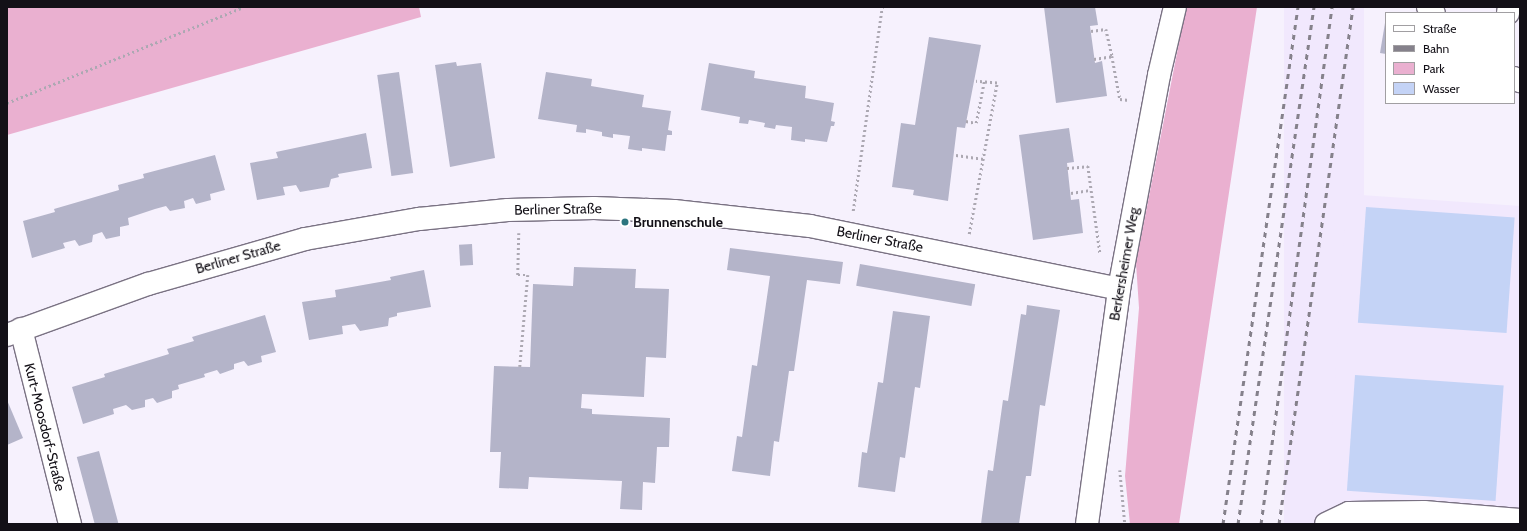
<!DOCTYPE html>
<meta charset="utf-8">
<style>
body{margin:0}
#map{position:relative;width:1527px;height:531px;overflow:hidden;background:#f6f1fd;font-family:Cabin,sans-serif}
div>[style]{position:absolute}
[style*='--x']{left:calc(var(--x)*1px);top:calc(var(--y)*1px);width:calc(var(--w)*1px);rotate:calc(var(--a)*1deg)}
.built>*{inset:0;background:#f1e8fd;transform-origin:0 0}
.green>*{inset:0;background:#eab0d0}
.water>*{inset:0;background:#c4d3f6;transform-origin:0 0}
.building>*{inset:0;background:#b4b4c9;transform-origin:0 0}
.path>*{height:2.5px;margin-top:-1.25px;transform-origin:0;background:repeating-linear-gradient(90deg,#aca8b2 0 2px,transparent 0 5px)}
.roads{filter:drop-shadow(1px 0 #7a7283) drop-shadow(-1px 0 #7a7283) drop-shadow(0 1px #7a7283) drop-shadow(0 -1px #7a7283)}
.minor>*{height:22px;margin:-11px;padding:0 11px;transform-origin:11px;border-radius:11px;background:#fff}
.rail>*{height:3px;margin-top:-1.5px;transform-origin:0;background:repeating-linear-gradient(90deg,#85818b 0 5px,transparent 0 10px)}
.dots>*{width:11px;height:11px;translate:-50% -50%;box-sizing:border-box;border:2px solid #fff;border-radius:50%}
span{translate:-50% -50%;white-space:nowrap;text-align:center;line-height:1.15;-webkit-text-stroke:3px #fff;paint-order:stroke}
.street-label{font-size:14px;color:#131017}
.poi-label{font-size:14px;color:#131017;font-weight:700}
.left{translate:0 -50%;text-align:left}
.frame{position:absolute;inset:0;border:8px solid #131017;pointer-events:none}
.legend{position:absolute;left:1385px;top:12px;width:130px;height:92px;box-sizing:border-box;background:#fff;border:1px solid #a19fa2;margin:0;padding:5px 7px;list-style:none;font-size:12px;color:#131017}
.legend li{display:flex;align-items:center;gap:8px;height:20px}
.legend b{width:20px;border:1px solid #a19fa2}
</style>
<div id="map">
<div class="built">
<div style="left:1284px;top:7px;width:80px;height:523px"></div>
<div style="clip-path:polygon(1347px 194px,1520px 206px,1520px 524px,1307px 524px,1329px 476px)"></div>
</div>
<div class="green">
<div style="clip-path:polygon(7px 7px,419px 7px,421px 17px,7px 135px)"></div>
<div style="clip-path:polygon(1186px 7px,1257px 7px,1179px 524px,1130px 524px,1125px 476px,1139px 308px,1136px 263px)"></div>
</div>
<div class="water">
<div style="left:1366px;top:207px;width:149px;height:116px;rotate:4deg"></div>
<div style="left:1355px;top:375px;width:149px;height:116px;rotate:4deg"></div>
</div>
<div class="building">
<div style="clip-path:polygon(1044px 7px,1095px 7px,1098px 25px,1090px 26px,1095px 63px,1102px 61px,1107px 96px,1056px 103px)"></div>
<div style="clip-path:polygon(1385px 23px,1386px 24px,1386px 54px,1380px 53px)"></div>
<div style="clip-path:polygon(929px 37px,981px 45px,965px 128px,957px 127px,948px 201px,913px 195px,914px 190px,892px 187px,901px 123px,915px 125px)"></div>
<div style="clip-path:polygon(456px 62px,457px 66px,481px 63px,495px 158px,450px 167px,435px 65px)"></div>
<div style="clip-path:polygon(709px 63px,755px 71px,754px 78px,806px 86px,805px 98px,834px 103px,831px 121px,835px 122px,834px 126px,831px 126px,827px 142px,805px 139px,805px 142px,791px 140px,792px 127px,776px 125px,775px 129px,764px 127px,765px 123px,749px 120px,748px 124px,739px 123px,740px 117px,701px 110px)"></div>
<div style="left:399px;top:72px;width:102px;height:22px;rotate:82deg"></div>
<div style="clip-path:polygon(546px 72px,592px 79px,591px 86px,644px 95px,642px 107px,671px 111px,668px 130px,672px 131px,672px 135px,667px 135px,665px 151px,642px 148px,642px 151px,628px 149px,630px 136px,613px 134px,613px 138px,602px 136px,602px 132px,586px 129px,586px 133px,576px 132px,577px 125px,538px 119px)"></div>
<div style="clip-path:polygon(1069px 128px,1074px 162px,1067px 163px,1071px 200px,1079px 199px,1083px 233px,1033px 240px,1019px 135px)"></div>
<div style="clip-path:polygon(366px 133px,372px 168px,338px 174px,339px 177px,331px 179px,329px 187px,300px 192px,296px 185px,283px 187px,285px 195px,257px 200px,250px 163px,278px 158px,276px 152px)"></div>
<div style="clip-path:polygon(215px 155px,225px 190px,210px 194px,211px 200px,196px 204px,193px 198px,184px 201px,185px 208px,170px 211px,166px 206px,155px 209px,128px 218px,129px 225px,120px 227px,120px 236px,106px 239px,102px 232px,93px 235px,92px 242px,79px 246px,75px 240px,63px 243px,65px 248px,32px 258px,23px 221px,55px 212px,54px 209px,119px 190px,118px 185px,144px 178px,143px 174px)"></div>
<div style="left:472px;top:244px;width:21px;height:13px;rotate:87deg"></div>
<div style="clip-path:polygon(730px 248px,843px 262px,840px 284px,807px 280px,794px 371px,789px 371px,779px 442px,774px 441px,770px 476px,732px 471px,737px 436px,742px 437px,752px 365px,757px 366px,770px 276px,727px 270px)"></div>
<div style="left:860px;top:264px;width:117px;height:22px;rotate:10deg"></div>
<div style="clip-path:polygon(574px 267px,636px 269px,635px 288px,669px 289px,666px 358px,646px 357px,644px 397px,582px 394px,581px 408px,592px 409px,592px 414px,670px 418px,669px 447px,657px 447px,655px 483px,643px 482px,642px 510px,620px 509px,622px 481px,529px 477px,528px 489px,499px 488px,501px 452px,490px 452px,494px 366px,530px 367px,533px 284px,573px 286px)"></div>
<div style="clip-path:polygon(424px 270px,431px 307px,397px 313px,397px 316px,389px 318px,388px 326px,360px 331px,355px 324px,342px 326px,343px 334px,309px 340px,302px 302px,336px 297px,335px 290px,391px 280px,390px 277px)"></div>
<div style="clip-path:polygon(1027px 305px,1060px 310px,1045px 406px,1040px 405px,1031px 476px,1026px 476px,1019px 524px,981px 524px,988px 470px,993px 471px,1003px 400px,1008px 401px,1021px 314px,1026px 315px)"></div>
<div style="clip-path:polygon(893px 311px,930px 316px,920px 388px,915px 387px,905px 458px,900px 457px,895px 492px,858px 487px,862px 452px,867px 453px,878px 382px,883px 383px)"></div>
<div style="clip-path:polygon(265px 315px,276px 352px,261px 356px,262px 362px,248px 366px,244px 361px,234px 364px,234px 369px,220px 374px,217px 370px,204px 374px,205px 377px,178px 385px,179px 389px,172px 391px,172px 398px,157px 403px,153px 398px,145px 400px,145px 407px,132px 410px,126px 405px,113px 409px,114px 414px,83px 424px,72px 387px,105px 377px,104px 374px,169px 354px,167px 349px,194px 341px,192px 337px)"></div>
<div style="clip-path:polygon(7px 400px,23px 438px,7px 445px)"></div>
<div style="left:99px;top:451px;width:75px;height:23px;rotate:75deg"></div>
</div>
<div class="path">
<div style="--x:1091;--y:31;--w:15;--a:-8"></div>
<div style="--x:1106;--y:29;--w:28;--a:77"></div>
<div style="--x:1094;--y:59;--w:18;--a:-9"></div>
<div style="--x:1112;--y:56;--w:44;--a:79.5"></div>
<div style="--x:1120;--y:99;--w:9;--a:6"></div>
<div style="--x:7;--y:103;--w:255;--a:-22.1"></div>
<div style="--x:966;--y:121;--w:10;--a:11"></div>
<div style="--x:976;--y:123;--w:42;--a:-79"></div>
<div style="--x:956;--y:155;--w:28;--a:8"></div>
<div style="--x:1067;--y:168;--w:21;--a:-5"></div>
<div style="--x:1088;--y:166;--w:88;--a:82.1"></div>
<div style="--x:1071;--y:193;--w:20;--a:-9"></div>
<div style="--x:853;--y:211;--w:206;--a:-81.9"></div>
<div style="--x:519;--y:233;--w:42;--a:91.4"></div>
<div style="--x:518;--y:275;--w:10;--a:0"></div>
<div style="--x:528;--y:275;--w:92;--a:95"></div>
<div style="--x:969;--y:234;--w:154;--a:-79.5"></div>
<div style="--x:997;--y:83;--w:21;--a:-175"></div>
<div style="--x:1120;--y:470;--w:54;--a:84.7"></div>
</div>
<div class="roads">
<div class="minor">
<div style="--x:1428;--y:7;--w:8;--a:45"></div>
<div style="--x:1508;--y:13;--w:6;--a:-81"></div>
<div style="--x:1514;--y:78;--w:7;--a:27"></div>
<div style="--x:21;--y:329;--w:201;--a:75.9"></div>
<div style="--x:7;--y:335;--w:150;--a:-19.9"></div>
<div style="--x:148;--y:284;--w:163;--a:-16"></div>
<div style="--x:305;--y:239;--w:116;--a:-10"></div>
<div style="--x:419;--y:219;--w:89;--a:-5.8"></div>
<div style="--x:508;--y:210;--w:86;--a:-1.3"></div>
<div style="--x:594;--y:208;--w:80;--a:2.1"></div>
<div style="--x:674;--y:211;--w:137;--a:6.3"></div>
<div style="--x:810;--y:226;--w:315;--a:11.5"></div>
<div style="--x:1087;--y:524;--w:237;--a:-82.2"></div>
<div style="--x:1119;--y:289;--w:218;--a:-79.4"></div>
<div style="--x:1159;--y:75;--w:70;--a:-76.8"></div>
<div style="--x:1326;--y:524;--w:25;--a:-26"></div>
<div style="--x:1349;--y:513;--w:75;--a:-0.8"></div>
<div style="--x:1424;--y:512;--w:96;--a:4.8"></div>
</div>
</div>
<div class="rail">
<div style="--x:1223;--y:524;--w:522;--a:-81.75"></div>
<div style="--x:1238;--y:524;--w:523;--a:-81.64"></div>
<div style="--x:1261;--y:524;--w:522;--a:-82.18"></div>
<div style="--x:1279;--y:524;--w:522;--a:-81.85"></div>
</div>
<div class="dots">
<div style="left:625px;top:222px;background:#2d757f"></div>
</div>
<div class="street-label">
<span style="left:558px;top:209px;rotate:-1deg">Berliner Straße</span>
<span style="left:880px;top:239px;rotate:11deg">Berliner Straße</span>
<span style="left:238px;top:257px;rotate:-16deg">Berliner Straße</span>
<span style="left:1124px;top:264px;rotate:-80deg">Berkersheimer Weg</span>
<span style="left:45px;top:427px;rotate:76deg">Kurt-Moosdorf-Straße</span>
</div>
<div class="poi-label">
<span class="left" style="left:633px;top:222px">Brunnenschule</span>
</div>
<div class="frame"></div>
<ul class="legend">
<li><b style="height:5px;background:#fff"></b>Straße</li>
<li><b style="height:5px;background:#85818b"></b>Bahn</li>
<li><b style="height:11px;background:#eab0d0"></b>Park</li>
<li><b style="height:11px;background:#c4d3f6"></b>Wasser</li>
</ul>
</div>
